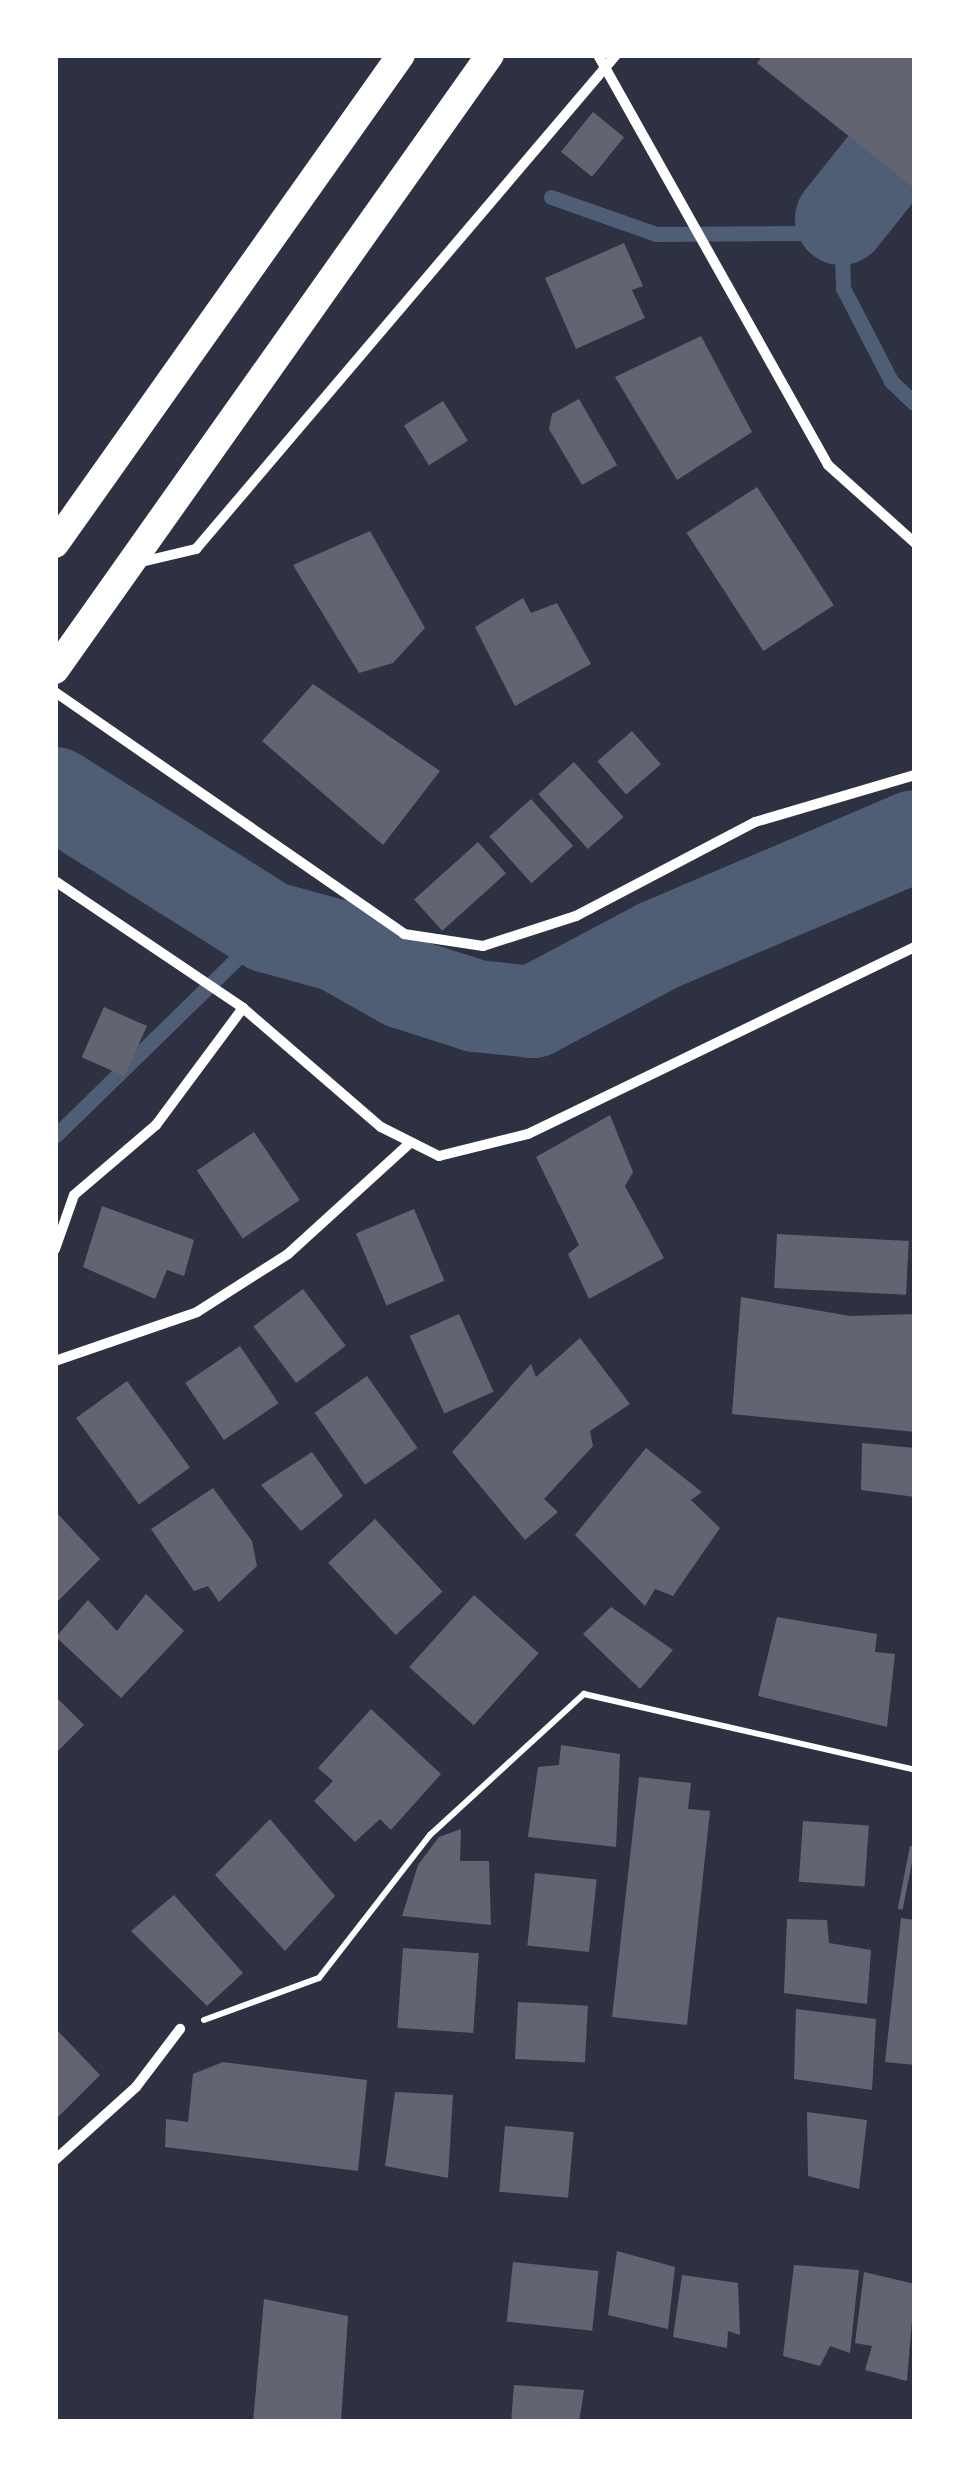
<!DOCTYPE html>
<style>
body{margin:0}
#map{position:relative;width:970px;height:2477px;overflow:hidden;background:#2d3142;font-family:"Open Sans",sans-serif}
div>[style]{position:absolute}
[style*='--x']{left:calc(var(--x)*1px);top:calc(var(--y)*1px);width:calc(var(--w)*1px);rotate:calc(var(--a)*1deg)}
.stream>*{height:15px;margin:-7.5px;padding:0 7.5px;transform-origin:7.5px;border-radius:7.5px;background:#4f5d75}
.river>*{height:92px;margin:-46px;padding:0 46px;transform-origin:46px;border-radius:46px;background:#4f5d75}
.building>*{inset:0;background:#626471;transform-origin:0 0}
.path>*{height:6px;margin:-3px;padding:0 3px;transform-origin:3px;border-radius:3px;background:#fff}
.minor>*{height:10px;margin:-5px;padding:0 5px;transform-origin:5px;border-radius:5px;background:#fff}
.trunk>*{height:28px;margin:-14px;padding:0 14px;transform-origin:14px;border-radius:14px;background:#fff}
span{translate:-50% -50%;white-space:nowrap;text-align:center;line-height:1.15;-webkit-text-stroke:10px #fff;paint-order:stroke}
.frame{position:absolute;inset:0;border:58px solid #fff;pointer-events:none}
</style>
<div id="map">
<div class="stream">
<div style="--x:551;--y:197;--w:111;--a:19.4"></div>
<div style="--x:656;--y:234;--w:155;--a:-0.4"></div>
<div style="--x:811;--y:233;--w:33;--a:-25"></div>
<div style="--x:841;--y:219;--w:69;--a:88.3"></div>
<div style="--x:843;--y:288;--w:105;--a:62.7"></div>
<div style="--x:891;--y:381;--w:33;--a:44"></div>
<div style="--x:55;--y:1136;--w:299;--a:-44.3"></div>
</div>
<div class="river">
<div style="--x:841;--y:219;--w:119;--a:-51.5"></div>
<div style="--x:55;--y:793;--w:252;--a:32.1"></div>
<div style="--x:269;--y:927;--w:72;--a:15.4"></div>
<div style="--x:338;--y:946;--w:76;--a:29.3"></div>
<div style="--x:404;--y:983;--w:76;--a:17.7"></div>
<div style="--x:476;--y:1006;--w:57;--a:6"></div>
<div style="--x:533;--y:1012;--w:140;--a:-28"></div>
<div style="--x:657;--y:946;--w:280;--a:-23.1"></div>
</div>
<div class="building">
<div style="clip-path:polygon(763px 55px,915px 55px,915px 189px,757px 63px)"></div>
<div style="left:593px;top:112px;width:40px;height:51px;rotate:39deg"></div>
<div style="clip-path:polygon(624px 243px,643px 286px,632px 290px,645px 318px,576px 349px,545px 278px)"></div>
<div style="clip-path:polygon(701px 336px,752px 432px,677px 480px,615px 377px)"></div>
<div style="clip-path:polygon(579px 399px,617px 465px,582px 485px,549px 429px,552px 414px)"></div>
<div style="left:443px;top:401px;width:47px;height:46px;rotate:58deg"></div>
<div style="left:757px;top:487px;width:141px;height:84px;rotate:57deg"></div>
<div style="clip-path:polygon(370px 531px,425px 628px,393px 663px,359px 673px,293px 565px)"></div>
<div style="clip-path:polygon(523px 598px,531px 613px,557px 603px,591px 664px,515px 706px,475px 627px)"></div>
<div style="clip-path:polygon(313px 684px,440px 771px,383px 845px,262px 741px)"></div>
<div style="left:632px;top:731px;width:44px;height:46px;rotate:49deg"></div>
<div style="left:574px;top:762px;width:74px;height:48px;rotate:48deg"></div>
<div style="left:531px;top:799px;width:63px;height:56px;rotate:48deg"></div>
<div style="left:478px;top:842px;width:42px;height:86px;rotate:48deg"></div>
<div style="left:104px;top:1007px;width:47px;height:55px;rotate:24deg"></div>
<div style="clip-path:polygon(610px 1115px,633px 1172px,625px 1186px,664px 1258px,589px 1299px,568px 1254px,579px 1245px,536px 1157px)"></div>
<div style="left:254px;top:1132px;width:82px;height:69px;rotate:56deg"></div>
<div style="clip-path:polygon(102px 1206px,194px 1240px,184px 1276px,167px 1270px,155px 1299px,83px 1267px)"></div>
<div style="left:414px;top:1209px;width:78px;height:63px;rotate:67deg"></div>
<div style="left:777px;top:1234px;width:132px;height:54px;rotate:3deg"></div>
<div style="left:303px;top:1289px;width:71px;height:62px;rotate:53deg"></div>
<div style="clip-path:polygon(741px 1297px,850px 1316px,915px 1314px,915px 1432px,732px 1414px)"></div>
<div style="left:459px;top:1314px;width:85px;height:54px;rotate:66deg"></div>
<div style="clip-path:polygon(580px 1338px,630px 1404px,590px 1431px,593px 1446px,544px 1499px,558px 1512px,525px 1540px,452px 1452px,531px 1364px,536px 1377px)"></div>
<div style="left:240px;top:1346px;width:69px;height:66px;rotate:56deg"></div>
<div style="left:367px;top:1376px;width:88px;height:64px;rotate:55deg"></div>
<div style="left:127px;top:1381px;width:107px;height:63px;rotate:54deg"></div>
<div style="clip-path:polygon(862px 1443px,915px 1448px,915px 1497px,861px 1490px)"></div>
<div style="clip-path:polygon(646px 1448px,702px 1492px,691px 1500px,720px 1528px,673px 1596px,655px 1589px,645px 1606px,575px 1535px)"></div>
<div style="clip-path:polygon(312px 1452px,343px 1496px,301px 1531px,261px 1485px)"></div>
<div style="clip-path:polygon(213px 1488px,252px 1541px,257px 1566px,219px 1602px,208px 1586px,194px 1591px,151px 1529px)"></div>
<div style="clip-path:polygon(55px 1511px,100px 1559px,55px 1604px)"></div>
<div style="left:375px;top:1519px;width:99px;height:64px;rotate:47deg"></div>
<div style="clip-path:polygon(146px 1594px,184px 1631px,121px 1698px,56px 1637px,88px 1600px,117px 1631px)"></div>
<div style="left:474px;top:1595px;width:87px;height:97px;rotate:42deg"></div>
<div style="clip-path:polygon(611px 1607px,673px 1650px,640px 1689px,583px 1634px)"></div>
<div style="clip-path:polygon(777px 1617px,877px 1634px,875px 1652px,895px 1654px,887px 1727px,758px 1696px)"></div>
<div style="clip-path:polygon(55px 1696px,84px 1725px,55px 1754px)"></div>
<div style="clip-path:polygon(371px 1709px,441px 1774px,391px 1830px,380px 1819px,355px 1842px,314px 1801px,333px 1781px,318px 1768px)"></div>
<div style="clip-path:polygon(561px 1745px,620px 1754px,616px 1847px,528px 1837px,538px 1767px,559px 1765px)"></div>
<div style="clip-path:polygon(639px 1777px,691px 1783px,688px 1809px,710px 1811px,687px 2025px,612px 2017px)"></div>
<div style="clip-path:polygon(270px 1819px,335px 1896px,285px 1951px,215px 1875px)"></div>
<div style="left:803px;top:1821px;width:66px;height:61px;rotate:4deg"></div>
<div style="clip-path:polygon(461px 1829px,460px 1861px,489px 1861px,491px 1925px,402px 1916px,418px 1865px,439px 1837px)"></div>
<div style="left:910px;top:1846px;width:5px;height:64px;rotate:11deg"></div>
<div style="left:535px;top:1873px;width:62px;height:73px;rotate:6deg"></div>
<div style="clip-path:polygon(174px 1895px,243px 1973px,207px 2006px,131px 1931px)"></div>
<div style="clip-path:polygon(901px 1918px,915px 1920px,915px 2065px,885px 2062px)"></div>
<div style="clip-path:polygon(787px 1919px,827px 1920px,829px 1943px,871px 1950px,867px 2004px,784px 1993px)"></div>
<div style="left:403px;top:1948px;width:76px;height:80px;rotate:4deg"></div>
<div style="left:518px;top:2002px;width:70px;height:57px;rotate:3deg"></div>
<div style="clip-path:polygon(796px 2009px,876px 2019px,872px 2090px,794px 2079px)"></div>
<div style="clip-path:polygon(55px 2028px,100px 2075px,55px 2120px)"></div>
<div style="clip-path:polygon(223px 2062px,367px 2080px,358px 2171px,165px 2147px,166px 2119px,188px 2122px,193px 2074px)"></div>
<div style="clip-path:polygon(395px 2092px,453px 2095px,448px 2178px,385px 2166px)"></div>
<div style="clip-path:polygon(807px 2112px,867px 2120px,859px 2189px,808px 2176px)"></div>
<div style="left:505px;top:2126px;width:69px;height:66px;rotate:5deg"></div>
<div style="clip-path:polygon(617px 2251px,675px 2267px,668px 2329px,608px 2315px)"></div>
<div style="left:513px;top:2262px;width:86px;height:60px;rotate:6deg"></div>
<div style="clip-path:polygon(794px 2265px,859px 2270px,850px 2353px,830px 2346px,820px 2366px,783px 2356px)"></div>
<div style="clip-path:polygon(864px 2272px,915px 2284px,907px 2381px,865px 2370px,872px 2346px,855px 2343px)"></div>
<div style="clip-path:polygon(682px 2275px,738px 2283px,740px 2335px,728px 2331px,727px 2348px,673px 2337px)"></div>
<div style="clip-path:polygon(264px 2299px,348px 2316px,341px 2422px,253px 2422px)"></div>
<div style="clip-path:polygon(514px 2385px,584px 2390px,579px 2422px,511px 2422px)"></div>
</div>
<div class="path">
<div style="--x:204;--y:2020;--w:122;--a:-20.1"></div>
<div style="--x:319;--y:1978;--w:181;--a:-52.2"></div>
<div style="--x:430;--y:1835;--w:209;--a:-42.5"></div>
<div style="--x:584;--y:1694;--w:340;--a:12.9"></div>
</div>
<div class="minor">
<div style="--x:598;--y:55;--w:470;--a:60.7"></div>
<div style="--x:828;--y:465;--w:117;--a:41.9"></div>
<div style="--x:137;--y:563;--w:61;--a:-13.3"></div>
<div style="--x:196;--y:549;--w:648;--a:-49.63"></div>
<div style="--x:55;--y:692;--w:425;--a:34.7"></div>
<div style="--x:404;--y:934;--w:80;--a:8.6"></div>
<div style="--x:483;--y:946;--w:98;--a:-17.9"></div>
<div style="--x:576;--y:916;--w:202;--a:-27.7"></div>
<div style="--x:755;--y:822;--w:167;--a:-16.4"></div>
<div style="--x:55;--y:881;--w:227;--a:34"></div>
<div style="--x:243;--y:1008;--w:182;--a:40.8"></div>
<div style="--x:381;--y:1127;--w:65;--a:26.6"></div>
<div style="--x:439;--y:1156;--w:92;--a:-13.9"></div>
<div style="--x:528;--y:1134;--w:430;--a:-25.8"></div>
<div style="--x:55;--y:1249;--w:57;--a:-70.6"></div>
<div style="--x:74;--y:1195;--w:108;--a:-40.5"></div>
<div style="--x:156;--y:1125;--w:146;--a:-53.4"></div>
<div style="--x:55;--y:1361;--w:150;--a:-19"></div>
<div style="--x:197;--y:1312;--w:108;--a:-32.5"></div>
<div style="--x:288;--y:1254;--w:166;--a:-42.3"></div>
<div style="--x:55;--y:2160;--w:109;--a:-42"></div>
<div style="--x:136;--y:2087;--w:73;--a:-52.8"></div>
</div>
<div class="trunk">
<div style="--x:55;--y:544;--w:599;--a:-54.72"></div>
<div style="--x:55;--y:670;--w:753;--a:-54.73"></div>
</div>
<div class="frame"></div>
</div>
